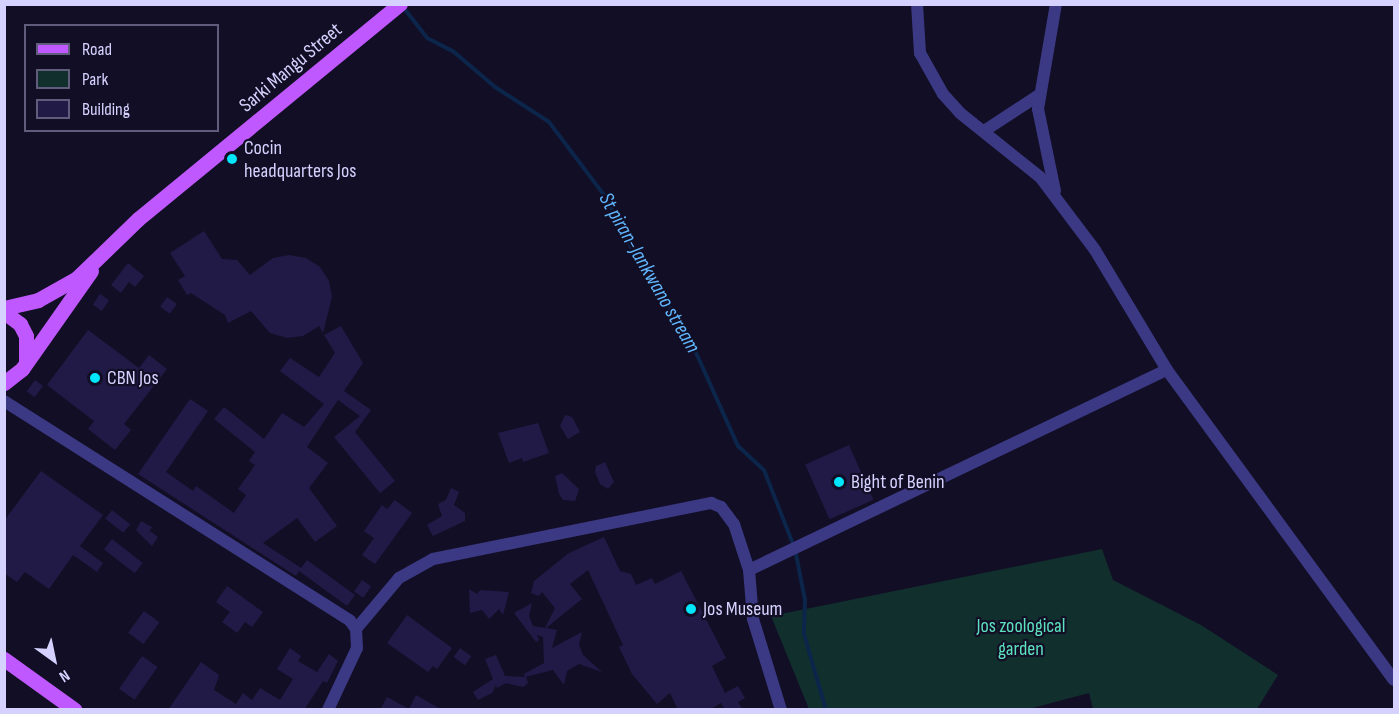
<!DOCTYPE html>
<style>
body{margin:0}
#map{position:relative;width:1399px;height:714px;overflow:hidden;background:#120e25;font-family:"Sofia Sans Condensed",sans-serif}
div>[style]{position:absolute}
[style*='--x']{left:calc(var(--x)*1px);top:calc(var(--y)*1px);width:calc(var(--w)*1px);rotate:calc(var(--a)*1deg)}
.green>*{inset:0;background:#112f2d}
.stream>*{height:4px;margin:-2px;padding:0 2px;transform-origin:2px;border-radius:2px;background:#0c254a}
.building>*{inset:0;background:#221a46;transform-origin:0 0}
.minor>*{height:12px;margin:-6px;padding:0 6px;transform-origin:6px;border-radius:6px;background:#3b3984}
.major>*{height:15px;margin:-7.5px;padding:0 7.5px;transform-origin:7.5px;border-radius:7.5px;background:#bf59ff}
.dots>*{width:16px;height:16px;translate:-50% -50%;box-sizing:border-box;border:3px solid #120e25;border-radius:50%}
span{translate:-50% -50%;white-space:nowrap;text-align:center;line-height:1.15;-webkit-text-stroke:4.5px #120e25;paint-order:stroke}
.street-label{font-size:20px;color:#d6d2ff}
.poi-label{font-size:20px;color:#d6d2ff}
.left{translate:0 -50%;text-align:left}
.park-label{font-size:20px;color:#5ce1be}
.water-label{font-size:21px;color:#60b7ff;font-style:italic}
.frame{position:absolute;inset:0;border:6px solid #d6d2ff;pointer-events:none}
.legend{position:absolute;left:24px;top:24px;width:195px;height:108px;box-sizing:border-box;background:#120e25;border:2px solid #605c7c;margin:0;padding:8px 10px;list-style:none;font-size:18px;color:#d6d2ff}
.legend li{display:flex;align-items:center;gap:12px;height:30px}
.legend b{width:30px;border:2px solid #605c7c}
.north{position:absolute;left:24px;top:630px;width:60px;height:60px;-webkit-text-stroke:4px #120e25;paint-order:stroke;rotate:147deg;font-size:16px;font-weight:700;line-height:24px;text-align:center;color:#d6d2ff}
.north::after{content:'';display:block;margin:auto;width:21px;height:27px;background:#d6d2ff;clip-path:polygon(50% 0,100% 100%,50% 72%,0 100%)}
</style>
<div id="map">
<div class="green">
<div style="clip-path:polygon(1102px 549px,1113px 580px,1201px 625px,1278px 675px,1257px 709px,1093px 709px,1089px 693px,1029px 709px,809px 709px,771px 616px)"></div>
</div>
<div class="stream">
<div style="--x:403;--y:7;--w:39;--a:52"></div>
<div style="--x:427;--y:38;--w:30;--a:27"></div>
<div style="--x:454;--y:52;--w:54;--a:40.5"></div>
<div style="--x:495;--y:87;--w:64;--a:32.9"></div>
<div style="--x:549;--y:122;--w:96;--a:53"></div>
<div style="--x:607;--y:199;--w:83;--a:63.4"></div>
<div style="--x:644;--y:273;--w:66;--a:53"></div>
<div style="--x:684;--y:326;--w:132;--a:65.8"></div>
<div style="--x:738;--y:446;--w:35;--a:43"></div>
<div style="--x:764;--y:470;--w:85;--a:68.6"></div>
<div style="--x:795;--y:549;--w:52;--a:78.9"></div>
<div style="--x:805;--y:600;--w:34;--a:92"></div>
<div style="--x:804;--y:634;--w:79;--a:73.9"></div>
</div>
<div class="building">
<div style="clip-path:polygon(204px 231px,222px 259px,237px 260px,250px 275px,273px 258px,289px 255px,306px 258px,320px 267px,329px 281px,332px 297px,323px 333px,319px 326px,303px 336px,287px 338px,270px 333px,251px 311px,228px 323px,225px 315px,191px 293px,187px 295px,178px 280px,185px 276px,170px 253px)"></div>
<div style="clip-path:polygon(128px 263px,144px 276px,135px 287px,129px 282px,121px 293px,111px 285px)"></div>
<div style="left:100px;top:294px;width:11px;height:13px;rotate:34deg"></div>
<div style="left:167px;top:297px;width:12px;height:12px;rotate:35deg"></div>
<div style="clip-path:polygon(341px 326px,363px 363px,344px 391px,371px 410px,355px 432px,395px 481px,380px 493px,334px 437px,360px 416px,338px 400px,307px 447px,328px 463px,309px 488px,337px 526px,315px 542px,297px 518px,263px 543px,301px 568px,307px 560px,355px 595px,347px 606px,299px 571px,296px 576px,138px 474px,190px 399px,208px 411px,166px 472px,193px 491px,196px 486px,234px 513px,246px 495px,238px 489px,255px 465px,249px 461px,255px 452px,214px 419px,224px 407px,264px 439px,282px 413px,304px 427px,324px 404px,280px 371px,290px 358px,319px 377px,335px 353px,324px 335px)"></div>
<div style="clip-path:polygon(88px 330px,139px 368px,149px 355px,167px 369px,124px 424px,131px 430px,115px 450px,88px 429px,94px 421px,47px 385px)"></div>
<div style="left:35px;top:380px;width:10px;height:14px;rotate:37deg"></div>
<div style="clip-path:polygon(565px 415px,572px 417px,580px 432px,568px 439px,560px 426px)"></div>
<div style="clip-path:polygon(538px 423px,549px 453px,523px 462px,522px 458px,509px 463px,498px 433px)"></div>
<div style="left:849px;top:445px;width:60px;height:48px;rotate:66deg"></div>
<div style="clip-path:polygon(605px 462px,614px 482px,608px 489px,600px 484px,595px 472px,596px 466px)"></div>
<div style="clip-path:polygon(41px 471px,103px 515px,80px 546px,103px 563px,97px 572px,73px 555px,49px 589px,25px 572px,17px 582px,4px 573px,4px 521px)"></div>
<div style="clip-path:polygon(562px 473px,579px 489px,575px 501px,563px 500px,559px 494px,555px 476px)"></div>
<div style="clip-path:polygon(451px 488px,459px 492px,454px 505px,465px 513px,465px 521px,433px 536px,427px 525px,442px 516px,438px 504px,446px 500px)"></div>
<div style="clip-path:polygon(395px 500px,412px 513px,375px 564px,362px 555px,374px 538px,364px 531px,382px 505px,387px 509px)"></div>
<div style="left:112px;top:510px;width:23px;height:11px;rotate:38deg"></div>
<div style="clip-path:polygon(141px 521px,152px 527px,146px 536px,150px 531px,158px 537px,152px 546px,136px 530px)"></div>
<div style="clip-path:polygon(604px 537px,620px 571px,631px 574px,636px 585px,652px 578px,655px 584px,681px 571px,726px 658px,712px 666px,725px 693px,738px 686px,745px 698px,738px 702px,743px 710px,725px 710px,721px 703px,709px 710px,678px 710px,670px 693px,657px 704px,632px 674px,619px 647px,623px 645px,588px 570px,570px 584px,582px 599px,546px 628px,557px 630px,552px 648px,582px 632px,579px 645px,583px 655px,602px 672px,579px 664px,567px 671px,564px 685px,553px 670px,525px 677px,524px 674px,544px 663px,543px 637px,537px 635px,539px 640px,536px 642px,514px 613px,532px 603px,529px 616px,533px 626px,545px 628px,555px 608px,542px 592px,539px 596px,531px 593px,534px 581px,569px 553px)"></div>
<div style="left:112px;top:539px;width:39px;height:13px;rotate:38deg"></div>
<div style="left:362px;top:580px;width:11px;height:14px;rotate:34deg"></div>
<div style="clip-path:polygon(227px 586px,263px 612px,252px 627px,245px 622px,237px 633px,222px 622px,230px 612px,216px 602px)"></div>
<div style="clip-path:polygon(469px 589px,477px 594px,480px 590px,509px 592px,503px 615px,499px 609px,489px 619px,482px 610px,470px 613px)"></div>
<div style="left:144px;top:611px;width:19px;height:27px;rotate:36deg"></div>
<div style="clip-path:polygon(407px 615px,452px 648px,437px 669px,433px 666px,428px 672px,387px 643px)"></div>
<div style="clip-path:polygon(290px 648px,301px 656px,298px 661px,317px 672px,329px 654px,338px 661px,327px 683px,323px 681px,304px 710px,168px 710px,201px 662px,219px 675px,214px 690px,236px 704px,243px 693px,252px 700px,260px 688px,280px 700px,293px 679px,277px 669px)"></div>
<div style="left:460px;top:648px;width:14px;height:11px;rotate:36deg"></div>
<div style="clip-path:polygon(496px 655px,505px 676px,526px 677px,528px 683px,523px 687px,506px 683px,497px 688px,496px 685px,492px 693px,478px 700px,473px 692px,493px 679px,485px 659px)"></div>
<div style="left:142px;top:656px;width:19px;height:40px;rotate:35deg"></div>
<div style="clip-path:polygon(416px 695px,442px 710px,380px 710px,387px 697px,409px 709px)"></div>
</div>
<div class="minor">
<div style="--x:917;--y:4;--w:49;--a:86.5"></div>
<div style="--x:920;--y:53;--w:47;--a:60.7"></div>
<div style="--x:943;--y:94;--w:25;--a:48"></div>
<div style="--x:960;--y:113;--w:102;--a:38.7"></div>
<div style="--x:1040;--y:177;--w:91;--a:53"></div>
<div style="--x:1095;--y:250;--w:140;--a:59"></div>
<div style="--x:1167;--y:370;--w:384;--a:53.8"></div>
<div style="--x:984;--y:131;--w:66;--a:-33.2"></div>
<div style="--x:1055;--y:191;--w:84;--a:-101.7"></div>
<div style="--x:1038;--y:109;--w:107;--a:-80.3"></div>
<div style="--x:4;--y:401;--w:410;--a:32.4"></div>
<div style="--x:350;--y:621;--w:10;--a:53"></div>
<div style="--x:356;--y:629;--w:19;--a:87"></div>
<div style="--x:357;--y:648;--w:68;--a:115.1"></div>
<div style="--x:749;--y:570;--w:463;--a:-25.6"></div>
<div style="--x:356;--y:629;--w:67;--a:-49.9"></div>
<div style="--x:399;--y:578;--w:39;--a:-29"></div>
<div style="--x:433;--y:559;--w:284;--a:-11.4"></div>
<div style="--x:711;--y:503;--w:11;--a:22"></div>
<div style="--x:721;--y:507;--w:21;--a:53"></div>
<div style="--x:734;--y:524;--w:48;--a:71.9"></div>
<div style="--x:749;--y:570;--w:49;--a:85.3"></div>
<div style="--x:753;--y:619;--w:95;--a:72.9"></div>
</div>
<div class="major">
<div style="--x:4;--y:308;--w:35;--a:-13"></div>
<div style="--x:38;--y:300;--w:45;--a:-29.4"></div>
<div style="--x:77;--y:278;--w:85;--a:-44"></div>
<div style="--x:138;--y:219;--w:339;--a:-39.4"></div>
<div style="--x:4;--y:312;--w:20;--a:37"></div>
<div style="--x:20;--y:324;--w:13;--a:63"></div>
<div style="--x:26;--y:336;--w:25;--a:90"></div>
<div style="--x:4;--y:383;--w:23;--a:-38"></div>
<div style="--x:22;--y:369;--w:120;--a:-54.9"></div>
<div style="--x:4;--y:659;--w:87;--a:35.7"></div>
</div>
<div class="dots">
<div style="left:232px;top:159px;background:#00e7fd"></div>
<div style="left:95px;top:378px;background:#00e7fd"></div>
<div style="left:839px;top:482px;background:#00e7fd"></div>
<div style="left:691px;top:609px;background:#00e7fd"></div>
</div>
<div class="street-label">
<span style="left:291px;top:68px;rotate:-40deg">Sarki Mangu Street</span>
</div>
<div class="poi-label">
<span class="left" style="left:244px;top:160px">Cocin<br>headquarters Jos</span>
<span class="left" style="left:107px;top:378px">CBN Jos</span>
<span class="left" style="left:851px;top:482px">Bight of Benin</span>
<span class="left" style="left:703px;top:609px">Jos Museum</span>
</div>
<div class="park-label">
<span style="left:1021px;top:638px">Jos zoological<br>garden</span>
</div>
<div class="water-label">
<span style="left:649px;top:273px;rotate:60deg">St piran-Jankwano stream</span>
</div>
<div class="frame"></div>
<ul class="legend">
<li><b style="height:8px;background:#bf59ff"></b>Road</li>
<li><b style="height:16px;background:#112f2d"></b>Park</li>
<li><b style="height:16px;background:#221a46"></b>Building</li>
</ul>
<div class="north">N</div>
</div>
